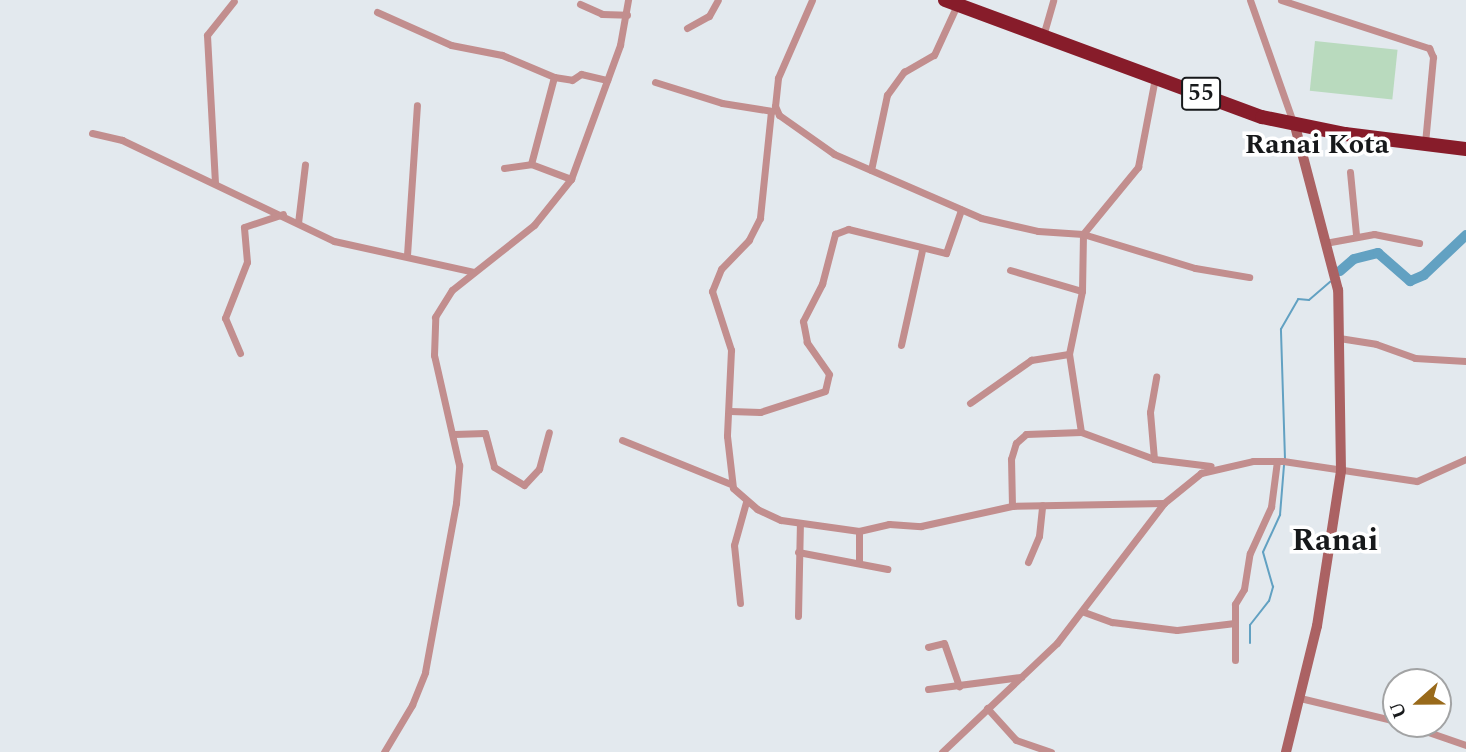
<!DOCTYPE html>
<style>
body{margin:0}
#map{position:relative;width:1466px;height:752px;overflow:hidden;background:#e3e9ee;font-family:Spectral,serif}
div>[style]{position:absolute}
[style*='--x']{left:calc(var(--x)*1px);top:calc(var(--y)*1px);width:calc(var(--w)*1px);rotate:calc(var(--a)*1deg)}
.green>*{inset:0;background:#b9dabe;transform-origin:0 0}
.stream>*{height:2px;margin:-1px;padding:0 1px;transform-origin:1px;border-radius:1px;background:#62a1c2}
.river>*{height:10px;margin:-5px;padding:0 5px;transform-origin:5px;border-radius:5px;background:#62a1c2}
.street>*{height:7px;margin:-3.5px;padding:0 3.5px;transform-origin:3.5px;border-radius:3.5px;background:#c28e8e}
.secondary>*{height:10px;margin:-5px;padding:0 5px;transform-origin:5px;border-radius:5px;background:#ab6263}
.highway>*{height:14px;margin:-7px;padding:0 7px;transform-origin:7px;border-radius:7px;background:#871c2a}
span{translate:-50% -50%;white-space:nowrap;text-align:center;line-height:1.15;-webkit-text-stroke:7px #fff;paint-order:stroke}
.shield-label span{padding:2px 5px;background:#fff;border:2px solid;border-radius:5px;-webkit-text-stroke-width:0}
.shield-label{font-size:23px;color:#17191b;font-weight:700}
.quarter-label{font-size:28px;color:#17191b;font-weight:700}
.district-label{font-size:32px;color:#17191b;font-weight:700}
.north{position:absolute;left:1382px;top:668px;width:70px;height:70px;box-sizing:border-box;background:#fff;border:2px solid #a2a3a4;border-radius:50%;rotate:249deg;font-size:19px;font-weight:700;line-height:28px;text-align:center;color:#17191b}
.north::after{content:'';display:block;margin:auto;width:24px;height:32px;background:#996a1b;clip-path:polygon(50% 0,100% 100%,50% 72%,0 100%)}
</style>
<div id="map">
<div class="green">
<div style="left:1315px;top:41px;width:83px;height:50px;rotate:6deg"></div>
</div>
<div class="stream">
<div style="--x:1285;--y:459;--w:130;--a:-91.8"></div>
<div style="--x:1281;--y:329;--w:34;--a:-60"></div>
<div style="--x:1298;--y:299;--w:11;--a:5"></div>
<div style="--x:1309;--y:300;--w:28;--a:-41"></div>
<div style="--x:1250;--y:643;--w:18;--a:-90"></div>
<div style="--x:1250;--y:625;--w:31;--a:-52"></div>
<div style="--x:1269;--y:601;--w:15;--a:-74"></div>
<div style="--x:1273;--y:587;--w:36;--a:-106"></div>
<div style="--x:1263;--y:552;--w:41;--a:-65.3"></div>
<div style="--x:1280;--y:515;--w:50;--a:-85.4"></div>
</div>
<div class="river">
<div style="--x:1340;--y:271;--w:18;--a:-41"></div>
<div style="--x:1354;--y:259;--w:25;--a:-14"></div>
<div style="--x:1378;--y:253;--w:43;--a:41.2"></div>
<div style="--x:1410;--y:281;--w:15;--a:-23"></div>
<div style="--x:1424;--y:275;--w:58;--a:-43.6"></div>
</div>
<div class="street">
<div style="--x:812;--y:0;--w:85;--a:113.6"></div>
<div style="--x:778;--y:78;--w:28;--a:96"></div>
<div style="--x:775;--y:106;--w:10;--a:66"></div>
<div style="--x:779;--y:115;--w:67;--a:35.3"></div>
<div style="--x:834;--y:154;--w:160;--a:23.5"></div>
<div style="--x:981;--y:218;--w:58;--a:12.8"></div>
<div style="--x:1038;--y:231;--w:45;--a:3.8"></div>
<div style="--x:1083;--y:234;--w:117;--a:16.9"></div>
<div style="--x:1195;--y:268;--w:55;--a:9.5"></div>
<div style="--x:1250;--y:0;--w:133;--a:70.6"></div>
<div style="--x:1281;--y:0;--w:156;--a:18"></div>
<div style="--x:1429;--y:48;--w:10;--a:66"></div>
<div style="--x:1433;--y:57;--w:87;--a:95.3"></div>
<div style="--x:580;--y:4;--w:24;--a:24"></div>
<div style="--x:602;--y:14;--w:25;--a:2"></div>
<div style="--x:377;--y:12;--w:81;--a:24"></div>
<div style="--x:451;--y:45;--w:52;--a:11.1"></div>
<div style="--x:502;--y:55;--w:56;--a:22.9"></div>
<div style="--x:554;--y:77;--w:18;--a:9"></div>
<div style="--x:572;--y:80;--w:11;--a:-34"></div>
<div style="--x:581;--y:74;--w:27;--a:13"></div>
<div style="--x:687;--y:28;--w:25;--a:-29"></div>
<div style="--x:709;--y:16;--w:18;--a:-61"></div>
<div style="--x:1043;--y:36;--w:37;--a:-74"></div>
<div style="--x:655;--y:82;--w:70;--a:17.4"></div>
<div style="--x:722;--y:103;--w:51;--a:9.1"></div>
<div style="--x:771;--y:111;--w:108;--a:95.9"></div>
<div style="--x:760;--y:218;--w:25;--a:117"></div>
<div style="--x:749;--y:240;--w:40;--a:134"></div>
<div style="--x:721;--y:269;--w:24;--a:112"></div>
<div style="--x:712;--y:291;--w:62;--a:72.1"></div>
<div style="--x:731;--y:350;--w:86;--a:92.7"></div>
<div style="--x:727;--y:436;--w:52;--a:83.4"></div>
<div style="--x:733;--y:488;--w:32;--a:41"></div>
<div style="--x:757;--y:509;--w:26;--a:25"></div>
<div style="--x:781;--y:520;--w:79;--a:8"></div>
<div style="--x:859;--y:531;--w:31;--a:-13"></div>
<div style="--x:889;--y:524;--w:32;--a:4"></div>
<div style="--x:921;--y:526;--w:93;--a:-12.4"></div>
<div style="--x:92;--y:133;--w:31;--a:13"></div>
<div style="--x:122;--y:140;--w:235;--a:25.5"></div>
<div style="--x:334;--y:241;--w:143;--a:12.5"></div>
<div style="--x:531;--y:164;--w:90;--a:-75.2"></div>
<div style="--x:504;--y:168;--w:27;--a:-8"></div>
<div style="--x:531;--y:164;--w:43;--a:20.6"></div>
<div style="--x:871;--y:170;--w:77;--a:-78"></div>
<div style="--x:887;--y:95;--w:29;--a:-54"></div>
<div style="--x:904;--y:72;--w:34;--a:-30"></div>
<div style="--x:934;--y:55;--w:55;--a:-65.3"></div>
<div style="--x:1350;--y:172;--w:62;--a:84.5"></div>
<div style="--x:215;--y:183;--w:148;--a:-93.1"></div>
<div style="--x:207;--y:35;--w:43;--a:-51.5"></div>
<div style="--x:298;--y:223;--w:59;--a:-83.2"></div>
<div style="--x:1325;--y:243;--w:50;--a:-10.4"></div>
<div style="--x:1374;--y:234;--w:46;--a:11.3"></div>
<div style="--x:407;--y:255;--w:150;--a:-86.2"></div>
<div style="--x:1010;--y:270;--w:75;--a:16.3"></div>
<div style="--x:1339;--y:338;--w:37;--a:9"></div>
<div style="--x:1376;--y:344;--w:41;--a:19.7"></div>
<div style="--x:1415;--y:358;--w:51;--a:3.4"></div>
<div style="--x:901;--y:345;--w:97;--a:-77.5"></div>
<div style="--x:240;--y:353;--w:38;--a:-113"></div>
<div style="--x:225;--y:318;--w:60;--a:-68.6"></div>
<div style="--x:247;--y:262;--w:35;--a:-95"></div>
<div style="--x:244;--y:227;--w:41;--a:-18.4"></div>
<div style="--x:970;--y:403;--w:75;--a:-35.2"></div>
<div style="--x:1031;--y:360;--w:38;--a:-9"></div>
<div style="--x:730;--y:411;--w:30;--a:2"></div>
<div style="--x:760;--y:412;--w:68;--a:-17.9"></div>
<div style="--x:825;--y:391;--w:17;--a:-77"></div>
<div style="--x:829;--y:374;--w:39;--a:-125"></div>
<div style="--x:807;--y:342;--w:21;--a:-101"></div>
<div style="--x:803;--y:321;--w:42;--a:-62.8"></div>
<div style="--x:822;--y:284;--w:52;--a:-75.4"></div>
<div style="--x:835;--y:234;--w:14;--a:-21"></div>
<div style="--x:848;--y:229;--w:101;--a:13.8"></div>
<div style="--x:946;--y:253;--w:46;--a:-70.8"></div>
<div style="--x:1081;--y:432;--w:79;--a:-98.7"></div>
<div style="--x:1069;--y:354;--w:64;--a:-78.3"></div>
<div style="--x:1082;--y:291;--w:57;--a:-89"></div>
<div style="--x:1083;--y:234;--w:87;--a:-50.6"></div>
<div style="--x:1138;--y:167;--w:91;--a:-79.2"></div>
<div style="--x:454;--y:434;--w:31;--a:-2"></div>
<div style="--x:485;--y:433;--w:35;--a:75"></div>
<div style="--x:494;--y:467;--w:35;--a:31"></div>
<div style="--x:524;--y:485;--w:22;--a:-47"></div>
<div style="--x:539;--y:469;--w:38;--a:-75"></div>
<div style="--x:622;--y:440;--w:118;--a:22"></div>
<div style="--x:1154;--y:459;--w:47;--a:-94.9"></div>
<div style="--x:1150;--y:412;--w:36;--a:-80"></div>
<div style="--x:1164;--y:503;--w:152;--a:178.9"></div>
<div style="--x:1012;--y:506;--w:47;--a:-91.2"></div>
<div style="--x:1011;--y:459;--w:17;--a:-73"></div>
<div style="--x:1016;--y:443;--w:13;--a:-42"></div>
<div style="--x:1026;--y:434;--w:55;--a:-2.1"></div>
<div style="--x:1081;--y:432;--w:78;--a:20.3"></div>
<div style="--x:1154;--y:459;--w:57;--a:7"></div>
<div style="--x:859;--y:531;--w:32;--a:90"></div>
<div style="--x:798;--y:552;--w:91;--a:10.8"></div>
<div style="--x:1028;--y:562;--w:28;--a:-67"></div>
<div style="--x:1039;--y:536;--w:31;--a:-84"></div>
<div style="--x:740;--y:603;--w:58;--a:-95.9"></div>
<div style="--x:734;--y:545;--w:45;--a:-74.4"></div>
<div style="--x:1084;--y:612;--w:30;--a:20"></div>
<div style="--x:1112;--y:622;--w:65;--a:7"></div>
<div style="--x:1177;--y:630;--w:58;--a:-6.9"></div>
<div style="--x:1235;--y:623;--w:19;--a:-90"></div>
<div style="--x:1235;--y:604;--w:17;--a:-59"></div>
<div style="--x:1244;--y:589;--w:36;--a:-81"></div>
<div style="--x:1250;--y:553;--w:51;--a:-65.5"></div>
<div style="--x:1271;--y:507;--w:46;--a:-82.6"></div>
<div style="--x:798;--y:616;--w:92;--a:-88.8"></div>
<div style="--x:928;--y:647;--w:16;--a:-14"></div>
<div style="--x:944;--y:643;--w:46;--a:70.8"></div>
<div style="--x:1235;--y:660;--w:37;--a:-90"></div>
<div style="--x:928;--y:689;--w:94;--a:-7.4"></div>
<div style="--x:1300;--y:698;--w:99;--a:13.5"></div>
<div style="--x:987;--y:708;--w:43;--a:47.8"></div>
<div style="--x:1016;--y:740;--w:37;--a:19"></div>
<div style="--x:1405;--y:724;--w:65;--a:19"></div>
<div style="--x:384;--y:752;--w:55;--a:-59.2"></div>
<div style="--x:412;--y:705;--w:35;--a:-68"></div>
<div style="--x:425;--y:672;--w:172;--a:-79.6"></div>
<div style="--x:456;--y:503;--w:38;--a:-85"></div>
<div style="--x:459;--y:465;--w:113;--a:-102.8"></div>
<div style="--x:434;--y:355;--w:38;--a:-88"></div>
<div style="--x:435;--y:317;--w:32;--a:-58"></div>
<div style="--x:452;--y:290;--w:105;--a:-38.4"></div>
<div style="--x:534;--y:225;--w:59;--a:-51.2"></div>
<div style="--x:571;--y:179;--w:143;--a:-69.9"></div>
<div style="--x:620;--y:45;--w:46;--a:-79.9"></div>
<div style="--x:942;--y:752;--w:158;--a:-43.5"></div>
<div style="--x:1057;--y:643;--w:176;--a:-52.6"></div>
<div style="--x:1164;--y:503;--w:48;--a:-39"></div>
<div style="--x:1201;--y:473;--w:53;--a:-13"></div>
<div style="--x:1253;--y:461;--w:30;--a:0"></div>
<div style="--x:1283;--y:461;--w:135;--a:8.5"></div>
<div style="--x:1417;--y:481;--w:54;--a:-24.2"></div>
</div>
<div class="secondary">
<div style="--x:1286;--y:752;--w:130;--a:-76.2"></div>
<div style="--x:1317;--y:626;--w:157;--a:-81.2"></div>
<div style="--x:1341;--y:471;--w:181;--a:-90.9"></div>
<div style="--x:1338;--y:290;--w:170;--a:-104.7"></div>
</div>
<div class="highway">
<div style="--x:945;--y:0;--w:338;--a:20.3"></div>
<div style="--x:1262;--y:117;--w:85;--a:11.6"></div>
<div style="--x:1345;--y:134;--w:122;--a:7.1"></div>
</div>
<div class="shield-label">
<span style="left:1201px;top:94px">55</span>
</div>
<div class="quarter-label">
<span style="left:1317px;top:145px">Ranai Kota</span>
</div>
<div class="district-label">
<span style="left:1335px;top:541px">Ranai</span>
</div>
<div class="north">U</div>
</div>
